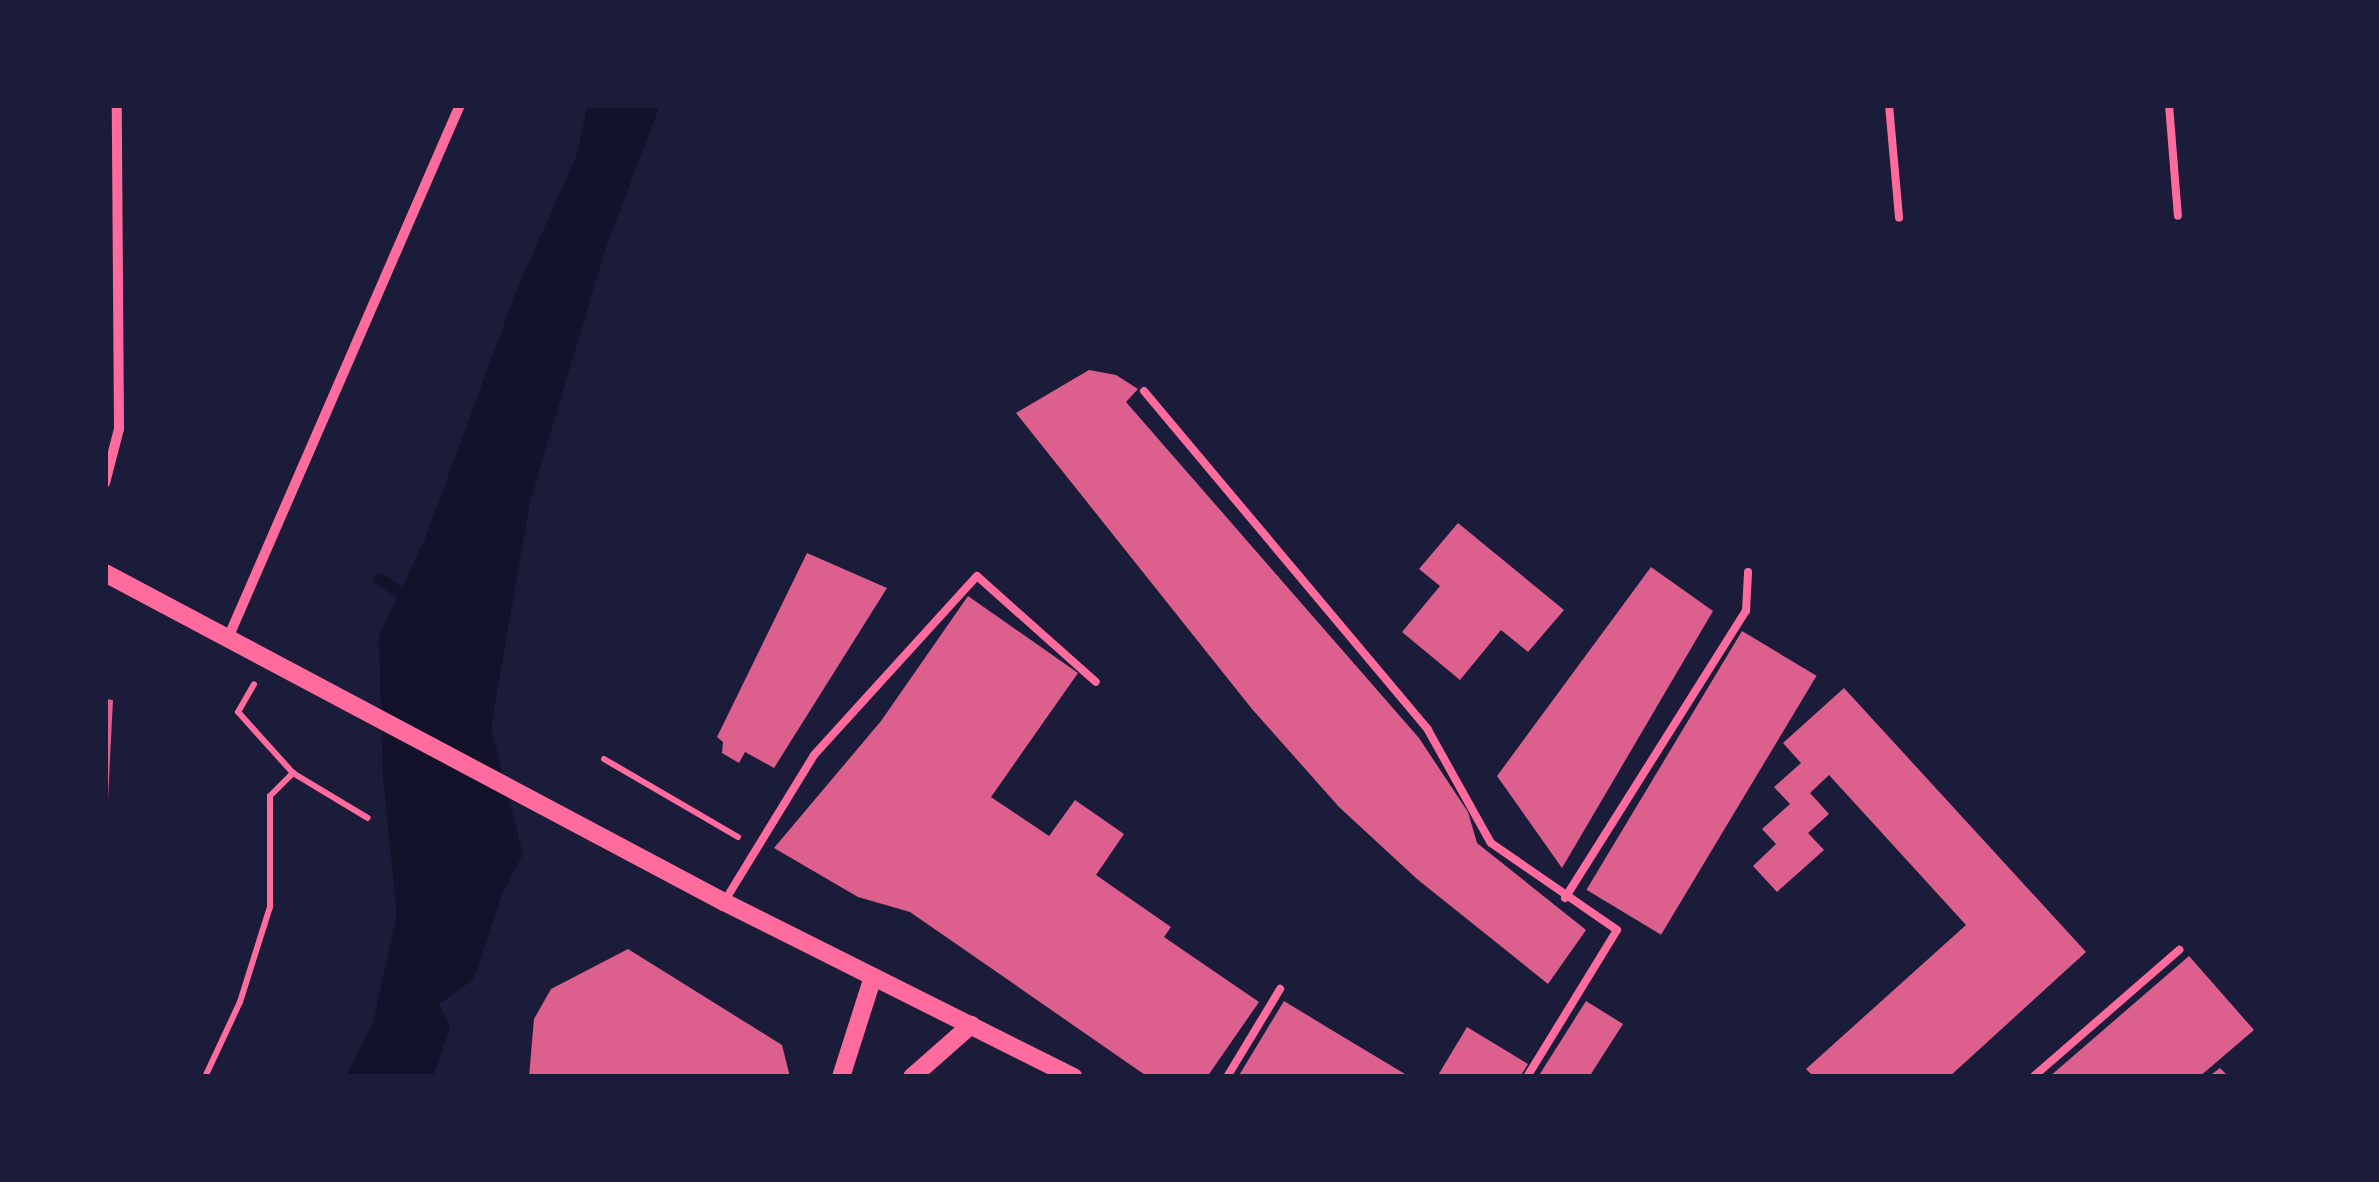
<!DOCTYPE html>
<style>
body{margin:0}
#map{position:relative;width:2379px;height:1182px;overflow:hidden;background:#1b1b3a;font-family:"Source Sans 3",sans-serif}
div>[style]{position:absolute}
[style*='--x']{left:calc(var(--x)*1px);top:calc(var(--y)*1px);width:calc(var(--w)*1px);rotate:calc(var(--a)*1deg)}
.water>*{inset:0;background:#12122b}
.stream>*{height:12px;margin:-6px;padding:0 6px;transform-origin:6px;border-radius:6px;background:#12122b}
.building>*{inset:0;background:#dd5f8e;transform-origin:0 0}
.path>*{height:6px;margin:-3px;padding:0 3px;transform-origin:3px;border-radius:3px;background:#ff6b9d}
.service>*{height:8px;margin:-4px;padding:0 4px;transform-origin:4px;border-radius:4px;background:#ff6b9d}
.minor>*{height:10px;margin:-5px;padding:0 5px;transform-origin:5px;border-radius:5px;background:#ff6b9d}
.tertiary>*{height:18px;margin:-9px;padding:0 9px;transform-origin:9px;border-radius:9px;background:#ff6b9d}
span{translate:-50% -50%;white-space:nowrap;text-align:center;line-height:1.15;-webkit-text-stroke:9px #1b1b3a;paint-order:stroke}
.frame{position:absolute;inset:0;border:108px solid #1b1b3a;pointer-events:none}
</style>
<div id="map">
<div class="water">
<div style="clip-path:polygon(588px 105px,660px 105px,605px 250px,530px 502px,491px 727px,523px 854px,502px 894px,474px 979px,439px 1004px,450px 1027px,433px 1077px,345px 1077px,373px 1023px,397px 914px,383px 777px,379px 636px,425px 539px,517px 289px,576px 157px)"></div>
</div>
<div class="stream">
<div style="--x:380;--y:579;--w:37;--a:34"></div>
</div>
<div class="building">
<div style="clip-path:polygon(1089px 370px,1116px 375px,1138px 389px,1126px 402px,1419px 738px,1468px 812px,1477px 843px,1586px 930px,1548px 984px,1417px 879px,1339px 807px,1252px 709px,1016px 413px)"></div>
<div style="clip-path:polygon(1458px 523px,1564px 610px,1528px 652px,1501px 630px,1460px 680px,1402px 632px,1440px 586px,1419px 569px)"></div>
<div style="clip-path:polygon(807px 553px,887px 588px,774px 768px,745px 752px,739px 763px,722px 753px,723px 742px,717px 737px)"></div>
<div style="clip-path:polygon(1651px 567px,1713px 611px,1562px 868px,1497px 776px)"></div>
<div style="clip-path:polygon(968px 596px,1078px 673px,991px 797px,1049px 836px,1075px 800px,1124px 834px,1096px 875px,1171px 927px,1164px 937px,1259px 1002px,1207px 1077px,1148px 1077px,910px 912px,858px 897px,774px 848px,881px 721px)"></div>
<div style="left:1742px;top:631px;width:87px;height:302px;rotate:31deg"></div>
<div style="clip-path:polygon(1844px 688px,2086px 952px,1949px 1077px,1814px 1077px,1806px 1069px,1966px 925px,1829px 775px,1810px 793px,1829px 814px,1808px 833px,1824px 850px,1777px 892px,1753px 866px,1776px 844px,1762px 829px,1790px 804px,1774px 787px,1801px 763px,1783px 743px)"></div>
<div style="clip-path:polygon(105px 699px,113px 700px,108px 799px,105px 799px)"></div>
<div style="clip-path:polygon(628px 949px,782px 1045px,790px 1077px,529px 1077px,534px 1019px,551px 989px)"></div>
<div style="clip-path:polygon(2189px 956px,2254px 1030px,2199px 1077px,2049px 1077px)"></div>
<div style="clip-path:polygon(1284px 1001px,1330px 1029px,1410px 1077px,1238px 1077px)"></div>
<div style="clip-path:polygon(1586px 1001px,1623px 1024px,1589px 1077px,1538px 1077px)"></div>
<div style="clip-path:polygon(1467px 1027px,1528px 1064px,1520px 1077px,1437px 1077px)"></div>
<div style="clip-path:polygon(2220px 1068px,2229px 1077px,2208px 1077px)"></div>
</div>
<div class="path">
<div style="--x:604;--y:759;--w:155;--a:30.2"></div>
<div style="--x:293;--y:773;--w:87;--a:31"></div>
<div style="--x:205;--y:1077;--w:83;--a:-65"></div>
<div style="--x:240;--y:1002;--w:100;--a:-72.5"></div>
<div style="--x:270;--y:907;--w:111;--a:-90"></div>
<div style="--x:270;--y:796;--w:33;--a:-45"></div>
<div style="--x:293;--y:773;--w:82;--a:-132"></div>
<div style="--x:238;--y:712;--w:32;--a:-60"></div>
</div>
<div class="service">
<div style="--x:1889;--y:105;--w:113;--a:84.9"></div>
<div style="--x:2169;--y:105;--w:111;--a:85.4"></div>
<div style="--x:1144;--y:391;--w:442;--a:50"></div>
<div style="--x:1428;--y:730;--w:129;--a:60.9"></div>
<div style="--x:1491;--y:843;--w:153;--a:34.6"></div>
<div style="--x:1617;--y:930;--w:172;--a:121.5"></div>
<div style="--x:1565;--y:898;--w:339;--a:-57.8"></div>
<div style="--x:1746;--y:611;--w:39;--a:-87"></div>
<div style="--x:724;--y:902;--w:172;--a:-58.5"></div>
<div style="--x:814;--y:755;--w:242;--a:-47.7"></div>
<div style="--x:977;--y:576;--w:159;--a:41.7"></div>
<div style="--x:1227;--y:1077;--w:103;--a:-58.9"></div>
<div style="--x:2033;--y:1077;--w:194;--a:-41"></div>
</div>
<div class="minor">
<div style="--x:105;--y:483;--w:56;--a:-75.5"></div>
<div style="--x:119;--y:429;--w:324;--a:-90.4"></div>
<div style="--x:228;--y:638;--w:581;--a:-66.48"></div>
</div>
<div class="tertiary">
<div style="--x:105;--y:573;--w:701;--a:27.99"></div>
<div style="--x:724;--y:902;--w:391;--a:26.6"></div>
<div style="--x:841;--y:1077;--w:105;--a:-72.3"></div>
<div style="--x:912;--y:1077;--w:79;--a:-41.4"></div>
</div>
<div class="frame"></div>
</div>
